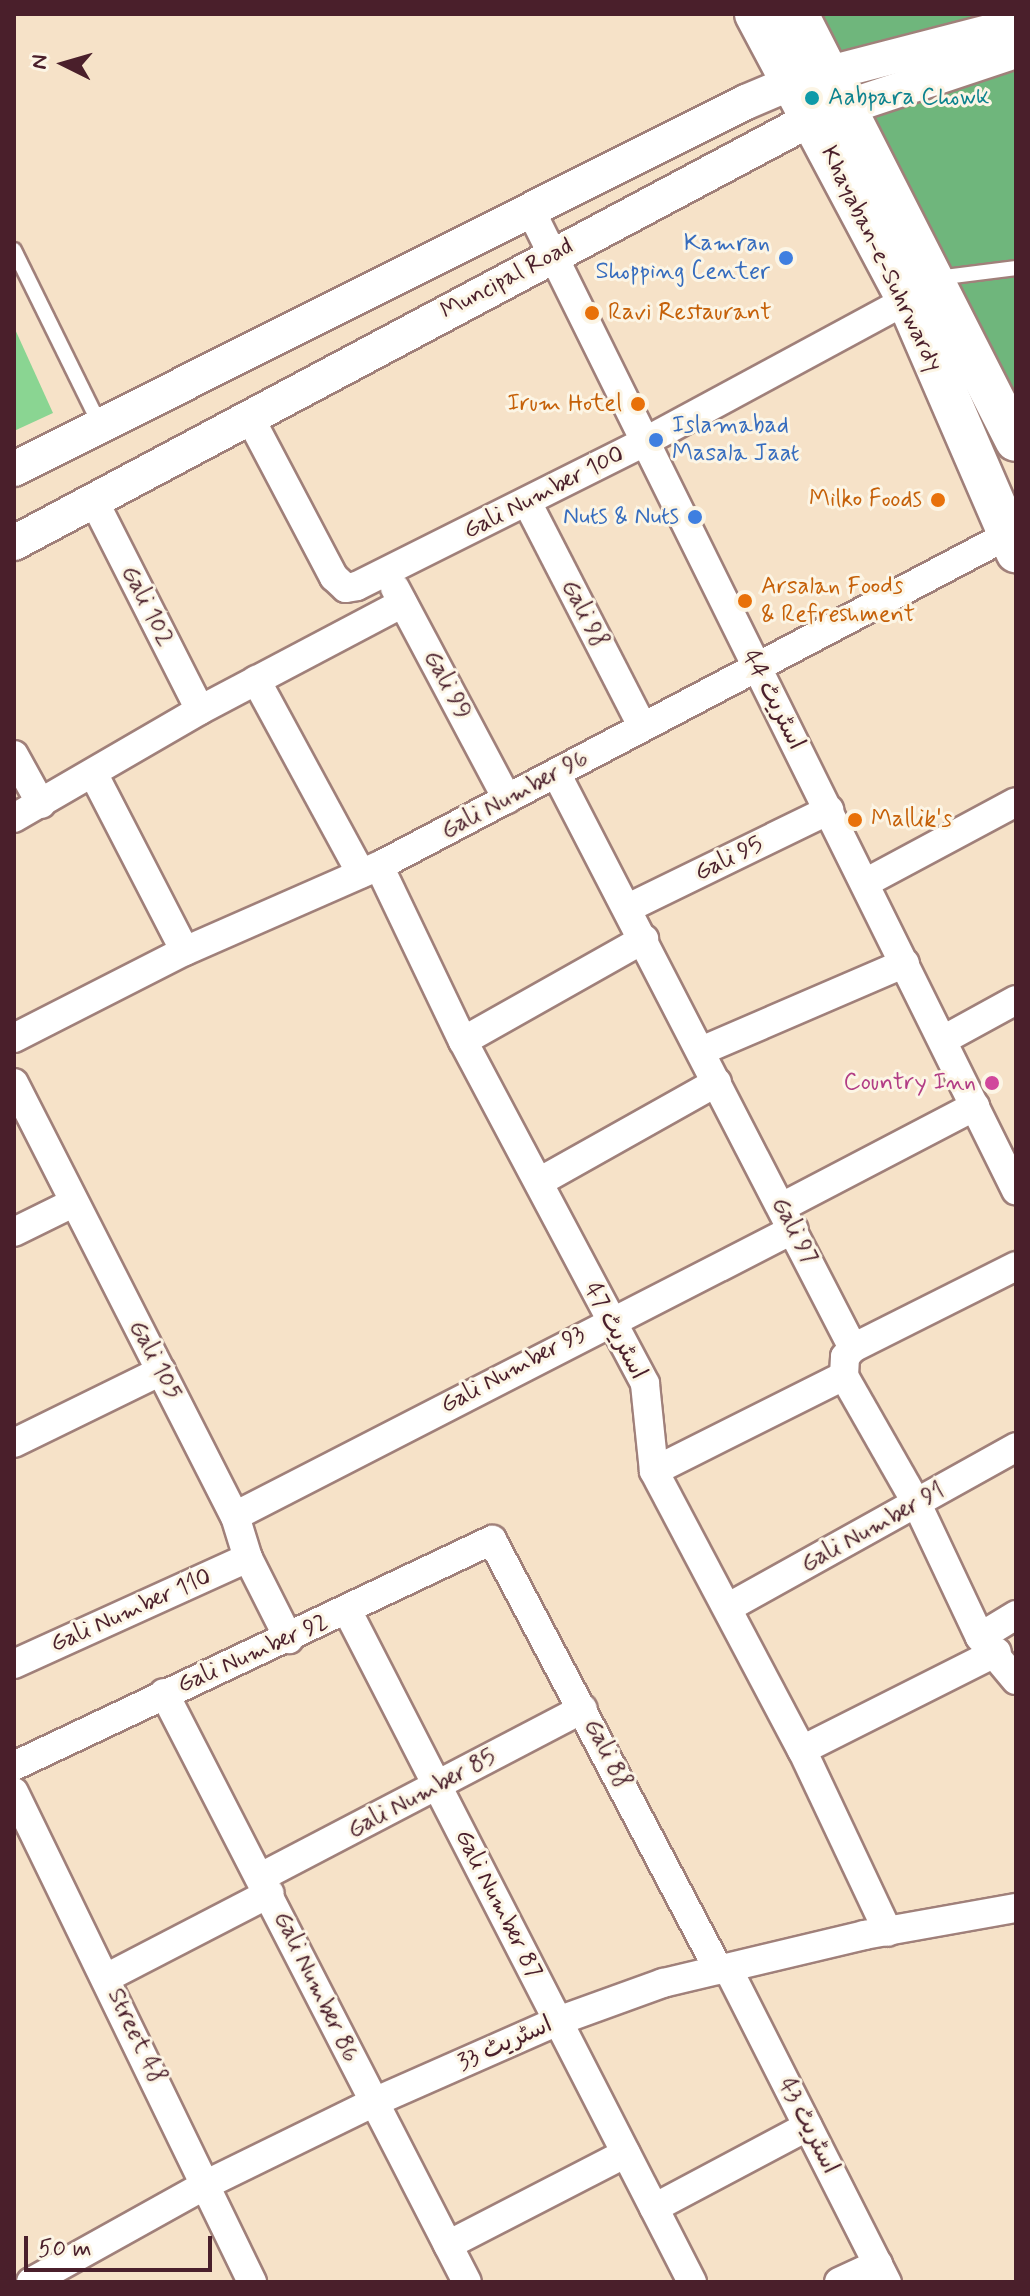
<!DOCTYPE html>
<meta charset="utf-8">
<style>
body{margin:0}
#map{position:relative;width:1030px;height:2296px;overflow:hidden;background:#f6e2c8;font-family:Mynerve,"Playpen Sans Arabic",sans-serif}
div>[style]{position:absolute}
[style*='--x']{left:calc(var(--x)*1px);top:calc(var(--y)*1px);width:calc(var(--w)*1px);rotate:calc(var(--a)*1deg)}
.green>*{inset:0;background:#8ad592}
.forest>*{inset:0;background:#6fb67c}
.roads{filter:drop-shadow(2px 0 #a0807a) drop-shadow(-2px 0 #a0807a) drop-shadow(0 2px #a0807a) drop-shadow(0 -2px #a0807a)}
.service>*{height:14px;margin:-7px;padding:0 7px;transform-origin:7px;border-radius:7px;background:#fff}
.minor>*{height:28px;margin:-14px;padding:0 14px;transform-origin:14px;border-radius:14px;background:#fff}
.tertiary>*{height:34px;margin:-17px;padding:0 17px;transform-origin:17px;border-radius:17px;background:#fff}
.secondary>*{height:40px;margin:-20px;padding:0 20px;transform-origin:20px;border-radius:20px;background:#fff}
.dots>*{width:22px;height:22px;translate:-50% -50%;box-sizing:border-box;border:4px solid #fcf5e5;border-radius:50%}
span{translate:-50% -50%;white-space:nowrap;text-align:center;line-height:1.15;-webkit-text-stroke:6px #fcf5e5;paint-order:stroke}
.culture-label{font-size:24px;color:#0d838f}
.left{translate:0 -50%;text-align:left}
.shop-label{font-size:24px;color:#366cbe}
.right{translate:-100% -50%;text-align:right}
.street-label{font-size:24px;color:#4a1f2b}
.food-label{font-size:24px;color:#c56008}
.hotel-label{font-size:24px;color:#b23c85}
.frame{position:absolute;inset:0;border:16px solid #4a1f2b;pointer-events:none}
.north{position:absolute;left:24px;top:24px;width:80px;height:80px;-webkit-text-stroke:6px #fcf5e5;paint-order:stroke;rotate:275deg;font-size:22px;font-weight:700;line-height:32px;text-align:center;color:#4a1f2b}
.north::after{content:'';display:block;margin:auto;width:28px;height:36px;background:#4a1f2b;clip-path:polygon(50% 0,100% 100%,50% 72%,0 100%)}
.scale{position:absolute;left:24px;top:2236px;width:188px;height:36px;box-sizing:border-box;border:4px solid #4a1f2b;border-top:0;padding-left:10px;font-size:24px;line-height:28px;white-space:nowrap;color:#4a1f2b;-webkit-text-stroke:6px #fcf5e5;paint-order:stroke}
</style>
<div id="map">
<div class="green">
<div style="clip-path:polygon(14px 327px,53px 413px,14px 431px)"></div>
</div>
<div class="forest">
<div style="clip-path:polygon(816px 14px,1016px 14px,1016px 405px)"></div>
</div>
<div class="roads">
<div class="service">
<div style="--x:14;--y:250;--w:195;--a:63.8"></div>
<div style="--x:937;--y:278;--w:80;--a:-7.2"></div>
</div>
<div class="minor">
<div style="--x:531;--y:211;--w:1093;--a:63.65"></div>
<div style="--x:250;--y:418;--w:180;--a:62.2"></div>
<div style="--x:334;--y:577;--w:16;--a:43"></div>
<div style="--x:346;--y:588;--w:11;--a:-10"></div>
<div style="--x:357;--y:586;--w:326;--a:-26.6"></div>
<div style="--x:648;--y:440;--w:294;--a:-28.4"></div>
<div style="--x:94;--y:501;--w:234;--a:63.1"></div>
<div style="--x:527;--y:502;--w:252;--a:62.8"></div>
<div style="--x:395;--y:588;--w:239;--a:62"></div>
<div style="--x:256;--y:680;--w:220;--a:61.5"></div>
<div style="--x:14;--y:755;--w:56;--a:61.1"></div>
<div style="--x:93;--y:773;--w:200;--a:62.7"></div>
<div style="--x:557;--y:775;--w:645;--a:62.68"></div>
<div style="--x:853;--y:1348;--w:12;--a:132"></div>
<div style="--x:845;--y:1357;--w:19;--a:93"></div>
<div style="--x:844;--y:1376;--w:147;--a:60.3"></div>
<div style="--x:917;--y:1504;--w:147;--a:64.7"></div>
<div style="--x:980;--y:1637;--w:56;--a:50.1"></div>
<div style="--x:14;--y:818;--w:215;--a:-30.1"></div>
<div style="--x:200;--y:710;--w:229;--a:-27.8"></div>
<div style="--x:379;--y:866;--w:194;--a:64.4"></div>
<div style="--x:463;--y:1041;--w:388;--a:62"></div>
<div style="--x:645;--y:1384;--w:87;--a:84.1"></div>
<div style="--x:654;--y:1471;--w:316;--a:62.1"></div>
<div style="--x:802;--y:1750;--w:201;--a:64.7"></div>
<div style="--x:865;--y:883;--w:171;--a:-28.2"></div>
<div style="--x:628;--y:908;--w:224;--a:-26"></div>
<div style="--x:14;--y:1038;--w:192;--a:-27"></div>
<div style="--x:185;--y:951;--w:212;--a:-23.7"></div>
<div style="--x:379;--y:866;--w:711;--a:-27.75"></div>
<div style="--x:943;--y:1040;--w:83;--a:-28.7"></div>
<div style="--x:463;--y:1041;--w:208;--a:-29.4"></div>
<div style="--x:701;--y:1051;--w:222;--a:-23.3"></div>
<div style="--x:14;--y:1083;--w:486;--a:63"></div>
<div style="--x:235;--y:1516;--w:44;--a:72.8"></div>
<div style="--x:248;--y:1558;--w:91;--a:63.2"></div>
<div style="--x:539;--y:1182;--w:204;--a:-29.3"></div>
<div style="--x:782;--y:1207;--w:218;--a:-27.6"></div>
<div style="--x:14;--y:1232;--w:64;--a:-26.2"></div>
<div style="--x:853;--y:1348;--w:182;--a:-26.7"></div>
<div style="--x:14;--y:1443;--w:164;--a:-26.1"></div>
<div style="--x:654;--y:1471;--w:212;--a:-26.6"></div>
<div style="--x:235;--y:1516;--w:628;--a:-27.18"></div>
<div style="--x:729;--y:1607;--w:329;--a:-29.1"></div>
<div style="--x:348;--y:1612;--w:753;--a:62.82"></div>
<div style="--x:980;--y:1637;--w:42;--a:-31.4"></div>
<div style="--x:14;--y:1664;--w:257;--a:-24.4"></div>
<div style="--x:164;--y:1693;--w:662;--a:62.78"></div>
<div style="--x:802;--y:1750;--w:218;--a:-26.7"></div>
<div style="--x:14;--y:1766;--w:529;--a:-25.3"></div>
<div style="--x:492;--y:1540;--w:486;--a:62.2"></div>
<div style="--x:14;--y:1792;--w:545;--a:64.09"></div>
<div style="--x:261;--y:1877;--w:363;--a:-27.6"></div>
<div style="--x:729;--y:1971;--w:349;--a:63.1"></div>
<div style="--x:108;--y:1977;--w:182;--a:-27.4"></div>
<div style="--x:654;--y:2208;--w:174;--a:-28"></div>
<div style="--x:448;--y:2245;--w:200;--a:-27.3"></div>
<div style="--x:31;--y:2282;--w:201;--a:-29.1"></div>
<div style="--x:207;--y:2184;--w:184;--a:-26.1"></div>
<div style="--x:372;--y:2103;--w:203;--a:-23.8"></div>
<div style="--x:558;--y:2021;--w:112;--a:-19.9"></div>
<div style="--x:663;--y:1983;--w:207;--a:-13.4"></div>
<div style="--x:864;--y:1935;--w:154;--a:-10.1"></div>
<div style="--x:839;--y:2282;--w:43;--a:-24.8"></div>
</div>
<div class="tertiary">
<div style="--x:14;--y:469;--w:819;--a:-26.63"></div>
<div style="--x:746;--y:102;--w:49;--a:-22.9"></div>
<div style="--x:791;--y:83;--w:232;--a:-14.5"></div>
<div style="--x:14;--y:543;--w:903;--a:-28.01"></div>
<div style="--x:811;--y:119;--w:216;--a:-18.4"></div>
</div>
<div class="secondary">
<div style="--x:755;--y:14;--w:324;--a:62"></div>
<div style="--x:907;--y:300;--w:275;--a:66.6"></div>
<div style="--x:798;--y:14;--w:479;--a:63"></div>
</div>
</div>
<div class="dots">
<div style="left:812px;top:98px;background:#0f9aa8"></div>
<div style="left:786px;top:258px;background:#3f7fe0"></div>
<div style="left:592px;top:313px;background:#e8710a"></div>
<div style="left:638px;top:404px;background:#e8710a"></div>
<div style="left:656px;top:440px;background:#3f7fe0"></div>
<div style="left:938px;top:500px;background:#e8710a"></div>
<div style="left:695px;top:517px;background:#3f7fe0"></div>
<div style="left:745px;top:601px;background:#e8710a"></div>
<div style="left:855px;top:820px;background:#e8710a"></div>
<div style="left:992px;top:1083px;background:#d1479c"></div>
</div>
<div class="culture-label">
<span class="left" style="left:828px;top:98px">Aabpara Chowk</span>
</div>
<div class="shop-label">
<span class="right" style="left:770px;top:258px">Kamran<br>Shopping Center</span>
<span class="left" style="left:672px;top:440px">Islamabad<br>Masala Jaat</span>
<span class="right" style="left:679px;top:517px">Nuts &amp; Nuts</span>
</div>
<div class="street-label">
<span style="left:881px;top:259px;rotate:64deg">Khayaban-e-Suhrwardy</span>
<span style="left:507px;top:279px;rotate:-28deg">Muncipal Road</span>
<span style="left:544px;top:493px;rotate:-27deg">Gali Number 100</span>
<span style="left:147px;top:606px;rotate:63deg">Gali 102</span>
<span style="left:584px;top:614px;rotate:63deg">Gali 98</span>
<span style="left:447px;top:685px;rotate:62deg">Gali 99</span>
<span style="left:773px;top:700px;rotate:63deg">اسٹریٹ 44</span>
<span style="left:515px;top:795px;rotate:-28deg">Gali Number 96</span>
<span style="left:729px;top:859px;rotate:-26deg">Gali 95</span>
<span style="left:794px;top:1231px;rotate:63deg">Gali 97</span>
<span style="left:615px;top:1331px;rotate:62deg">اسٹریٹ 47</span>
<span style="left:155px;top:1360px;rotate:62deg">Gali 105</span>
<span style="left:513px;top:1370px;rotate:-28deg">Gali Number 93</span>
<span style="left:873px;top:1528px;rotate:-29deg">Gali Number 91</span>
<span style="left:131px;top:1611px;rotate:-24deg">Gali Number 110</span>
<span style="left:253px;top:1654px;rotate:-24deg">Gali Number 92</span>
<span style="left:607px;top:1754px;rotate:63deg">Gali 88</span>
<span style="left:422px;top:1794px;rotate:-28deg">Gali Number 85</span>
<span style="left:498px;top:1904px;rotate:63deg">Gali Number 87</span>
<span style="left:316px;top:1987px;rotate:64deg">Gali Number 86</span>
<span style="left:136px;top:2036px;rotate:64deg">Street 48</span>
<span style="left:505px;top:2044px;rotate:-24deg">اسٹریٹ 33</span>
<span style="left:808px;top:2126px;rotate:63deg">اسٹریٹ 43</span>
</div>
<div class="food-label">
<span class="left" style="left:608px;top:313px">Ravi Restaurant</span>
<span class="right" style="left:622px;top:404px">Irum Hotel</span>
<span class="right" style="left:922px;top:500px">Milko Foods</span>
<span class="left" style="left:761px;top:601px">Arsalan Foods<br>&amp; Refreshment</span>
<span class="left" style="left:871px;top:820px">Mallik's</span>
</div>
<div class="hotel-label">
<span class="right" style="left:976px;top:1083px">Country Inn</span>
</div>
<div class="frame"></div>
<div class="north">N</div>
<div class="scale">50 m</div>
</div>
